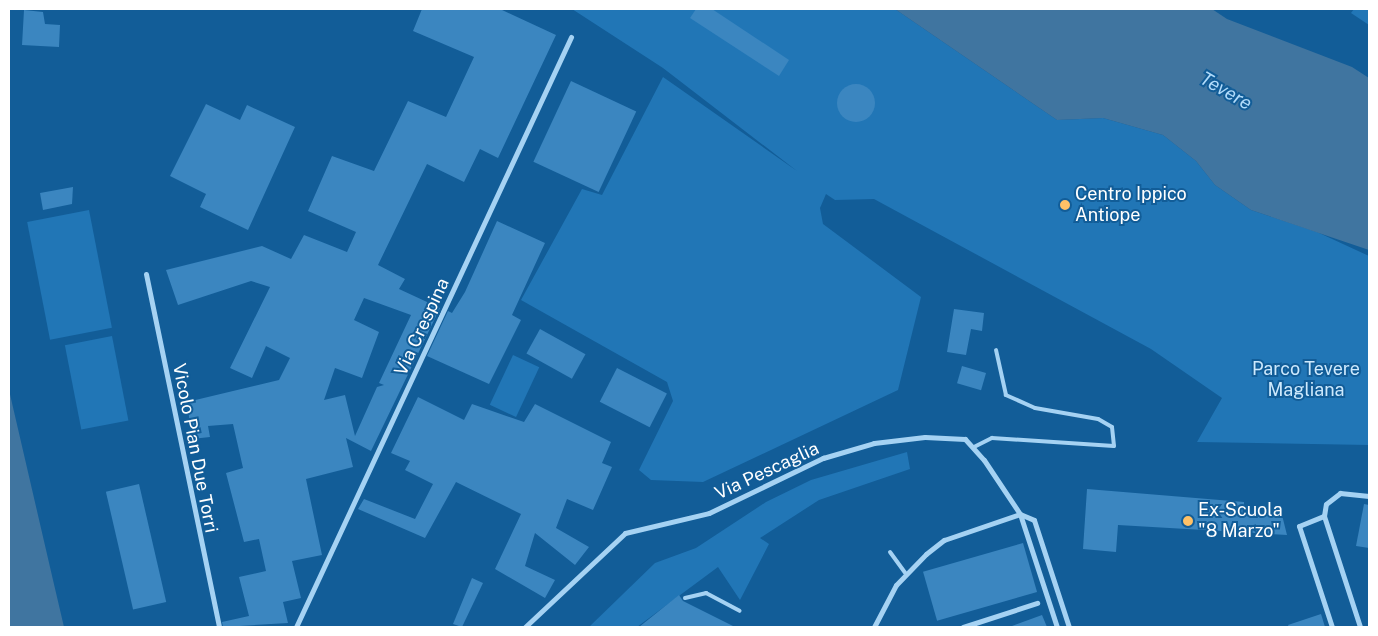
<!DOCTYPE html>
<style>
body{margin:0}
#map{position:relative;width:1378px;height:636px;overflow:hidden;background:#125d98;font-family:"Public Sans",sans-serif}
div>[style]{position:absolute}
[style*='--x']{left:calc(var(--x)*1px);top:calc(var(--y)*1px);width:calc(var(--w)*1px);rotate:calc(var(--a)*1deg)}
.green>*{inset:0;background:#2176b6;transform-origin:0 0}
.water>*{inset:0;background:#4075a0}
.building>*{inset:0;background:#3b86c0;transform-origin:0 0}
.round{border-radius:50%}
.lane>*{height:4px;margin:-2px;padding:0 2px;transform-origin:2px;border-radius:2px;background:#a5d2f3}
.street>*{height:5px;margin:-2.5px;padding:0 2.5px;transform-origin:2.5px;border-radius:2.5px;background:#a5d2f3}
.dots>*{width:14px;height:14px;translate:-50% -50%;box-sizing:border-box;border:2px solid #125d98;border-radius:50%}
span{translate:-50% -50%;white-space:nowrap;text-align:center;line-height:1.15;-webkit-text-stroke:4px #125d98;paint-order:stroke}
.poi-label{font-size:18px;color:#fff}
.left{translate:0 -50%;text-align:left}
.street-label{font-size:18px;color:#fff}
.park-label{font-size:18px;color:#cde9fd}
.water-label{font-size:19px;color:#b1dbfa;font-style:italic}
.frame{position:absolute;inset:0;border:10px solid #fff;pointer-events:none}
</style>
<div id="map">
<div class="green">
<div style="clip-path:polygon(572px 9px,895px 9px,1057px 120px,1103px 118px,1163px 135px,1196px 161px,1215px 185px,1251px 210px,1317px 232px,1369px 256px,1369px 445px,1197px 442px,1222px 398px,1151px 349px,874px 199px,835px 200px,826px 194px,820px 208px,823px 224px,921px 297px,898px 390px,703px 482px,651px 480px,639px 470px,673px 401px,667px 382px,521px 300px,582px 189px,602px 195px,663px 77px,797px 171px,663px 68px)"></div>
<div style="clip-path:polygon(1354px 9px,1369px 9px,1369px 25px,1351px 13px)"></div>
<div style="left:89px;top:210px;width:120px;height:63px;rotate:79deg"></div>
<div style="left:112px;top:336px;width:86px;height:48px;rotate:79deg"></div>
<div style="left:513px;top:355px;width:29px;height:55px;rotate:25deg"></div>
<div style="clip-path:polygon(907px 452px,910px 469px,819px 500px,760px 538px,769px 544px,740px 600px,718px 567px,637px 627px,589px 627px,655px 563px,696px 548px,766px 502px,811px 480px)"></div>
</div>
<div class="water">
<div style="clip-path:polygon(895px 9px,1212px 9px,1227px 19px,1352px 67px,1369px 78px,1369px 250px,1251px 210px,1215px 185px,1196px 161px,1163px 135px,1103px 118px,1057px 120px)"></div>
<div style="clip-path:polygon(9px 390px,53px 580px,64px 627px,9px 627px)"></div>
</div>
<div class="building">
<div style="clip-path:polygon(evenodd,422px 9px,500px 9px,556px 35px,498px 158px,480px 149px,464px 182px,427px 164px,378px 265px,405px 279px,399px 289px,440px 308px,371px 451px,346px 438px,353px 467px,306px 479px,322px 555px,292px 561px,301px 598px,283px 602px,288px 623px,223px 627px,222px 622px,249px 616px,239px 577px,266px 571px,259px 539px,244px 542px,226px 473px,243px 468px,233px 424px,208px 426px,210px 437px,192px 439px,187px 402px,279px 380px,290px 358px,266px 346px,252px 378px,230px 368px,270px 287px,251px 281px,178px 305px,166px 270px,262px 246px,291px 259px,304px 235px,347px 252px,356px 232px,308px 211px,332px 156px,374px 171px,408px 101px,446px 117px,474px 57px,413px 31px,422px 9px,364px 298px,411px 315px,379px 383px,384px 385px,377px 387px,355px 436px,345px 395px,324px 400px,335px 368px,362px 378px,379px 332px,354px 320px,364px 298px)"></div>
<div style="clip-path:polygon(696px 9px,712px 9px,789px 60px,779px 76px,690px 18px)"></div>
<div style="clip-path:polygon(24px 10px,43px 12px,45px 24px,60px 25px,59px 47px,22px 45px)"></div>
<div style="left:571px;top:81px;width:72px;height:89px;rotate:25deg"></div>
<div class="round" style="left:837px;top:84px;width:38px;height:38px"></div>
<div style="clip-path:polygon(206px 104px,240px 120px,247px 105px,295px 127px,248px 230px,200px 207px,206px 194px,170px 176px)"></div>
<div style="clip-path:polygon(73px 187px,72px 204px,43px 210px,40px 193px)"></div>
<div style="clip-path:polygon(497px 221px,545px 243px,512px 315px,521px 320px,489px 384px,427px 356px,448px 311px,452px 313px,465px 292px)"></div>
<div style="clip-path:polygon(954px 309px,984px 313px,982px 331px,971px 329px,966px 355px,947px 352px)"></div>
<div style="left:540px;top:329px;width:52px;height:28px;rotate:29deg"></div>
<div style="left:962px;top:366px;width:25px;height:18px;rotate:16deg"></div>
<div style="left:617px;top:368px;width:56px;height:38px;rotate:27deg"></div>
<div style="clip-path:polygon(418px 397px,464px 420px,472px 404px,524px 422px,535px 404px,611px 442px,602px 463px,612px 467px,593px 510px,567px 499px,556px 528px,589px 547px,575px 565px,535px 533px,525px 566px,555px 580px,545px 598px,495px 569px,521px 514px,456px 482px,425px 538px,358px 509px,364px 499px,415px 519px,433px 484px,405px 470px,410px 461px,391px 453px)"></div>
<div style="left:139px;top:484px;width:121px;height:34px;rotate:77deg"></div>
<div style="clip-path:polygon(1087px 489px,1244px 502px,1244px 512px,1282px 515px,1287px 535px,1118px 525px,1116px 552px,1083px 549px)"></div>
<div style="clip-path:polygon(1364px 504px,1369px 505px,1369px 548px,1356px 546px)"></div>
<div style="left:1023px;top:543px;width:51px;height:104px;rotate:74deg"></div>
<div style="clip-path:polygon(472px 578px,483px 583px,462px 627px,453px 624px)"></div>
<div style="clip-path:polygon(679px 595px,683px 601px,735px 627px,639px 627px)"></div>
<div style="clip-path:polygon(1321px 614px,1325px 627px,1289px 627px,1288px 625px)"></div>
<div style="clip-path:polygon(1042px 615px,1047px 627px,1012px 627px,1012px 626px)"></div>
</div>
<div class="lane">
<div style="--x:974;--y:447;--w:20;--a:-27"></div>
<div style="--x:992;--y:438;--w:122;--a:3.8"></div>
<div style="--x:1114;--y:446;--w:19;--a:-96"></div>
<div style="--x:1112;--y:427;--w:16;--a:-150"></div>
<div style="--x:1098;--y:419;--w:64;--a:-170.1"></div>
<div style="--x:1035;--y:408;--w:32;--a:-156"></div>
<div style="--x:1006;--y:395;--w:46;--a:-102.5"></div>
<div style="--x:890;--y:552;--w:26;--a:54"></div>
<div style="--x:685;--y:598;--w:22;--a:-13"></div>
<div style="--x:706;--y:593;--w:38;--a:28"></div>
</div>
<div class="street">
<div style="--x:146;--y:274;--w:360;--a:78.3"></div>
<div style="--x:1020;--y:514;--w:15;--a:23"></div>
<div style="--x:1034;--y:520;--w:113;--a:71.9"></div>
<div style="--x:1324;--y:516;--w:12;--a:-81"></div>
<div style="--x:1326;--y:504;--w:18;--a:-38"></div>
<div style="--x:1340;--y:493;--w:29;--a:6"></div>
<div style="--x:296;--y:627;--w:651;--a:-65.01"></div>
<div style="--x:525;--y:627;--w:137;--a:-43.2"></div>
<div style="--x:625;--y:533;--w:86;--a:-13.4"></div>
<div style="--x:709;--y:513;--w:127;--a:-25.8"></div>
<div style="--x:823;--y:458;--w:53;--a:-16.4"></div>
<div style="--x:874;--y:443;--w:51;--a:-6.7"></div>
<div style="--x:925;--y:437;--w:40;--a:2.9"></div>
<div style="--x:965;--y:439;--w:28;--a:48"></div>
<div style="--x:984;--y:460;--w:65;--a:56.3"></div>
<div style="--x:1020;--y:514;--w:119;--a:71.9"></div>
<div style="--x:874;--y:627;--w:47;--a:-62.4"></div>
<div style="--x:896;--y:585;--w:43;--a:-45.9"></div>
<div style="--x:926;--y:554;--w:23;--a:-38"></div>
<div style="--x:944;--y:540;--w:80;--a:-18.9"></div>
<div style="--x:963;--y:627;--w:78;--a:-18"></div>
<div style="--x:1332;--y:627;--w:106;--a:-108.1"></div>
<div style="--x:1299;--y:526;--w:27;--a:-22"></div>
<div style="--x:1324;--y:516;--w:117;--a:72"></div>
</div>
<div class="dots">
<div style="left:1065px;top:205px;background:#ffc167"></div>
<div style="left:1188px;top:521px;background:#ffc167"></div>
</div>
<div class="poi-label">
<span class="left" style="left:1075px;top:205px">Centro Ippico<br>Antiope</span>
<span class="left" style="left:1198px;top:521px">Ex-Scuola<br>"8 Marzo"</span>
</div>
<div class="street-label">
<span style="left:422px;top:327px;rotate:-65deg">Via Crespina</span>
<span style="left:195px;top:448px;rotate:79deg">Vicolo Pian Due Torri</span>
<span style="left:767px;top:471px;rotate:-25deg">Via Pescaglia</span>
</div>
<div class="park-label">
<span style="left:1306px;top:380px">Parco Tevere<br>Magliana</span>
</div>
<div class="water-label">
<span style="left:1226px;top:91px;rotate:30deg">Tevere</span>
</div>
<div class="frame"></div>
</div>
